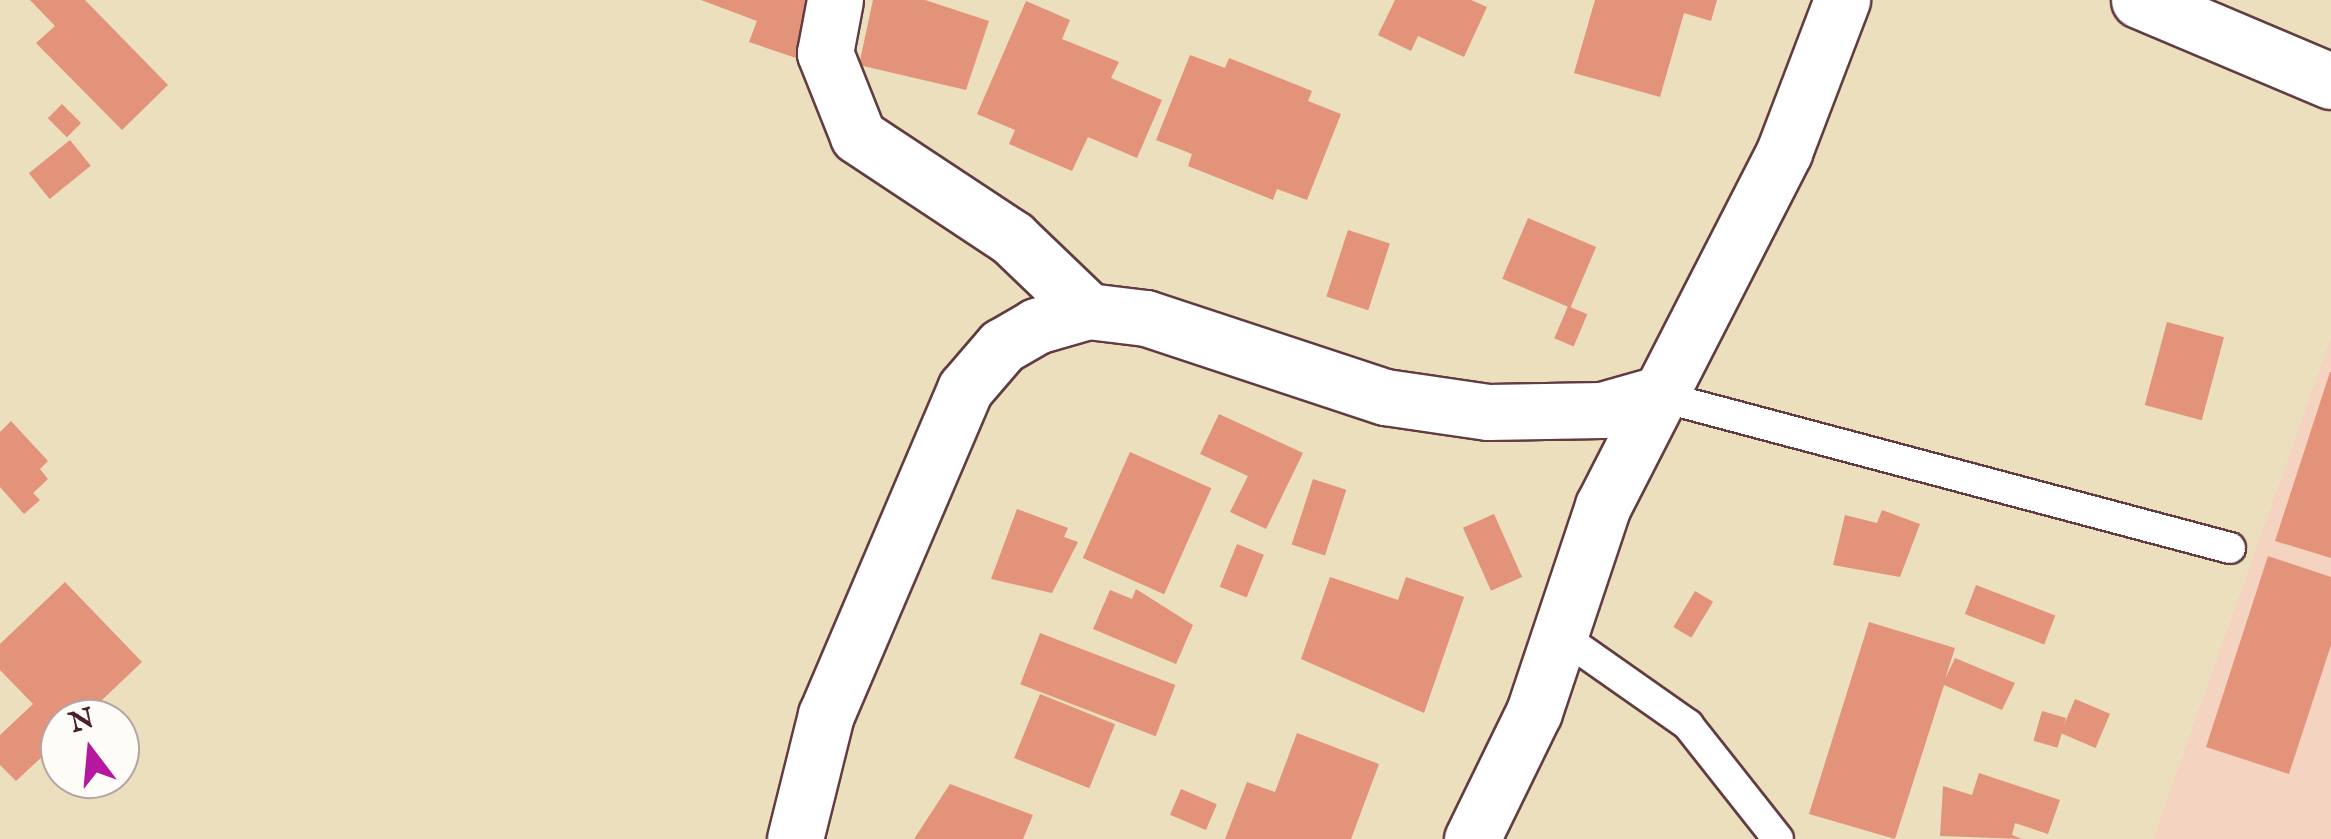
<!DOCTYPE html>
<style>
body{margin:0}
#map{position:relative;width:2331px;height:839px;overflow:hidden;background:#ebdfbe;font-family:"IM FELL English",serif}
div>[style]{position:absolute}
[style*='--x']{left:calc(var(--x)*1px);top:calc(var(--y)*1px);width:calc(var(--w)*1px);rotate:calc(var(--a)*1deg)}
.built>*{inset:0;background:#f4d3c0}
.building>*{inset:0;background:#e29379;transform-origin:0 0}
.roads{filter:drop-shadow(2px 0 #623c41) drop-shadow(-2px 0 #623c41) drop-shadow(0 2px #623c41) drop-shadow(0 -2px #623c41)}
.lane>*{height:30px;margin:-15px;padding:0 15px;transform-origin:15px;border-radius:15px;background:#fff}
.street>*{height:55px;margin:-27.5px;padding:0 27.5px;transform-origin:27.5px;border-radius:27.5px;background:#fff}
span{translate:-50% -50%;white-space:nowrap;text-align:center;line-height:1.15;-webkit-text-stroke:10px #fdfcf7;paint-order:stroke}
.north{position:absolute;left:40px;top:699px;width:100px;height:100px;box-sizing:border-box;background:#fdfcf7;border:2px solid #b5a4a5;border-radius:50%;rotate:344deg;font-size:28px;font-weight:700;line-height:40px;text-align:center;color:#4a1f2b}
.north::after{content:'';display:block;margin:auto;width:35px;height:45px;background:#b5179e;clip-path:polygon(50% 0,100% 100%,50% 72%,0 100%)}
</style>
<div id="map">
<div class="built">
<div style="clip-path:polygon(2331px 338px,2331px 839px,2153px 839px)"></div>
</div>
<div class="building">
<div style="clip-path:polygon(30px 0,85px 0,168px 85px,122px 130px,36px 43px,55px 26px)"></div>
<div style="clip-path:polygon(701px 0,826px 0,805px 61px,749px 42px,757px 21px)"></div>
<div style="clip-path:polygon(873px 0,925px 0,989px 21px,966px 90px,859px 65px)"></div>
<div style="clip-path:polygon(1395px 0,1471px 0,1487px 7px,1464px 57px,1418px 36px,1411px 51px,1378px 35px)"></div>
<div style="clip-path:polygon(1595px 0,1717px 0,1711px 21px,1684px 13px,1660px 97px,1574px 73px)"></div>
<div style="clip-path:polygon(1026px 1px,1070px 20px,1062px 39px,1119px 62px,1111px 78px,1162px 100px,1137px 158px,1088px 137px,1072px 171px,1009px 144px,1015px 130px,977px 114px)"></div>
<div style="clip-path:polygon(1190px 55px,1225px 68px,1229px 58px,1312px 91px,1308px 101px,1341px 114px,1307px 200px,1277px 189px,1273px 200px,1188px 166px,1192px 154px,1156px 140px)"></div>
<div style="left:62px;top:104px;width:27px;height:20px;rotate:45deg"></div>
<div style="left:70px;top:140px;width:33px;height:53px;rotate:51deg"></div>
<div style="left:1528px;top:218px;width:74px;height:66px;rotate:23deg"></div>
<div style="left:1348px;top:230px;width:44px;height:70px;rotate:18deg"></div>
<div style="left:1568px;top:306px;width:21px;height:35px;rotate:23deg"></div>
<div style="left:2167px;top:322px;width:59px;height:86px;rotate:15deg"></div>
<div style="clip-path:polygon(2330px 372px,2331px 372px,2331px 558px,2275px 541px)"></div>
<div style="clip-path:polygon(1219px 414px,1303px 453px,1266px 529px,1230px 512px,1248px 476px,1200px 454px)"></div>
<div style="clip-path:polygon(11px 421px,48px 461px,40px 469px,48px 479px,33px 493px,40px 500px,24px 514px,0 487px,0 432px)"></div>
<div style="left:1130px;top:452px;width:89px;height:116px;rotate:24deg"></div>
<div style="left:1313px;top:479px;width:35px;height:69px;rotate:18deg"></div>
<div style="clip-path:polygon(1017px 509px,1068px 528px,1064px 537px,1078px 542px,1052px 593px,991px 579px)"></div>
<div style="clip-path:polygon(1882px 510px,1920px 524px,1900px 577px,1833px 565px,1845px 515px,1877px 523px)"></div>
<div style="left:1494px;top:514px;width:69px;height:34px;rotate:66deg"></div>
<div style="left:1237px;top:544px;width:29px;height:46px;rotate:22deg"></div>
<div style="clip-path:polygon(2268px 556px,2331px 577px,2331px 645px,2289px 774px,2206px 747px)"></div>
<div style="clip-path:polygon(1330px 577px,1398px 600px,1406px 577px,1464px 597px,1424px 713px,1301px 659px)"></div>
<div style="clip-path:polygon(65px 582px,142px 662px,82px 719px,60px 719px,60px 740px,16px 781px,0 765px,0 735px,33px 704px,0 670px,0 644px)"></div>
<div style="left:1976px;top:585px;width:85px;height:31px;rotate:21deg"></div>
<div style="clip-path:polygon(1136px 589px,1193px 625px,1176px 664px,1093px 629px,1110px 590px,1132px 599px)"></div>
<div style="left:1695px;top:591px;width:21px;height:42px;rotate:31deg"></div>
<div style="clip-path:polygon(1869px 622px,1955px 648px,1945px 679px,1955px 658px,2015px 683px,2002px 710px,1944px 685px,1895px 839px,1809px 814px)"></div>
<div style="left:1040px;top:633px;width:145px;height:55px;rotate:21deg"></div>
<div style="left:1040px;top:694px;width:81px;height:69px;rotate:22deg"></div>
<div style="left:2075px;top:699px;width:38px;height:37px;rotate:23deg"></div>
<div style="left:2042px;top:711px;width:25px;height:31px;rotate:16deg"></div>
<div style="clip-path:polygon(1297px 733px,1379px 764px,1351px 839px,1225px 839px,1247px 782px,1275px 792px)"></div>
<div style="clip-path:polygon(1979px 773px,2060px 800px,2048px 834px,2015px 823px,2012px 835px,2022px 839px,1940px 836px,1943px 786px,1972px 795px)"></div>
<div style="clip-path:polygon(950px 784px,1033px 815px,1023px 839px,914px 839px)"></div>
<div style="left:1181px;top:789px;width:39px;height:28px;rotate:23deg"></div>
</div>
<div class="roads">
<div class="lane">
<div style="--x:1655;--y:395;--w:595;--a:14.9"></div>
<div style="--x:1563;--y:637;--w:153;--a:35.1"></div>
<div style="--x:1688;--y:725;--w:145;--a:51.7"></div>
</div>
<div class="street">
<div style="--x:835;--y:0;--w:54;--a:100.7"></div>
<div style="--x:825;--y:53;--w:89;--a:68.3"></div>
<div style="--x:858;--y:136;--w:185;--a:33.5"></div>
<div style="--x:1012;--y:238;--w:105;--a:43.8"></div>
<div style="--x:2139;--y:0;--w:208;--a:22.9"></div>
<div style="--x:795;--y:839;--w:128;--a:-76"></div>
<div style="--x:826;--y:715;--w:354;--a:-66.9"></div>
<div style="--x:965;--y:389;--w:57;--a:-49.3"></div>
<div style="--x:1002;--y:346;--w:39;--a:-30"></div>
<div style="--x:1036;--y:326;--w:54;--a:-16.1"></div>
<div style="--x:1088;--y:311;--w:58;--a:6.9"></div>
<div style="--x:1146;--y:318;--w:252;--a:18.3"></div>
<div style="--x:1385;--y:397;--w:104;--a:8.3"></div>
<div style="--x:1488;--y:412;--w:114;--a:-1"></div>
<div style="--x:1602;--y:410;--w:55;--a:-15.8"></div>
<div style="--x:1472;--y:839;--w:141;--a:-64"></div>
<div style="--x:1534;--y:712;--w:217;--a:-71.5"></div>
<div style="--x:1603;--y:506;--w:398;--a:-62.9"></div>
<div style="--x:1784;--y:152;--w:163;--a:-69.1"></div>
</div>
</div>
<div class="north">N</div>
</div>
